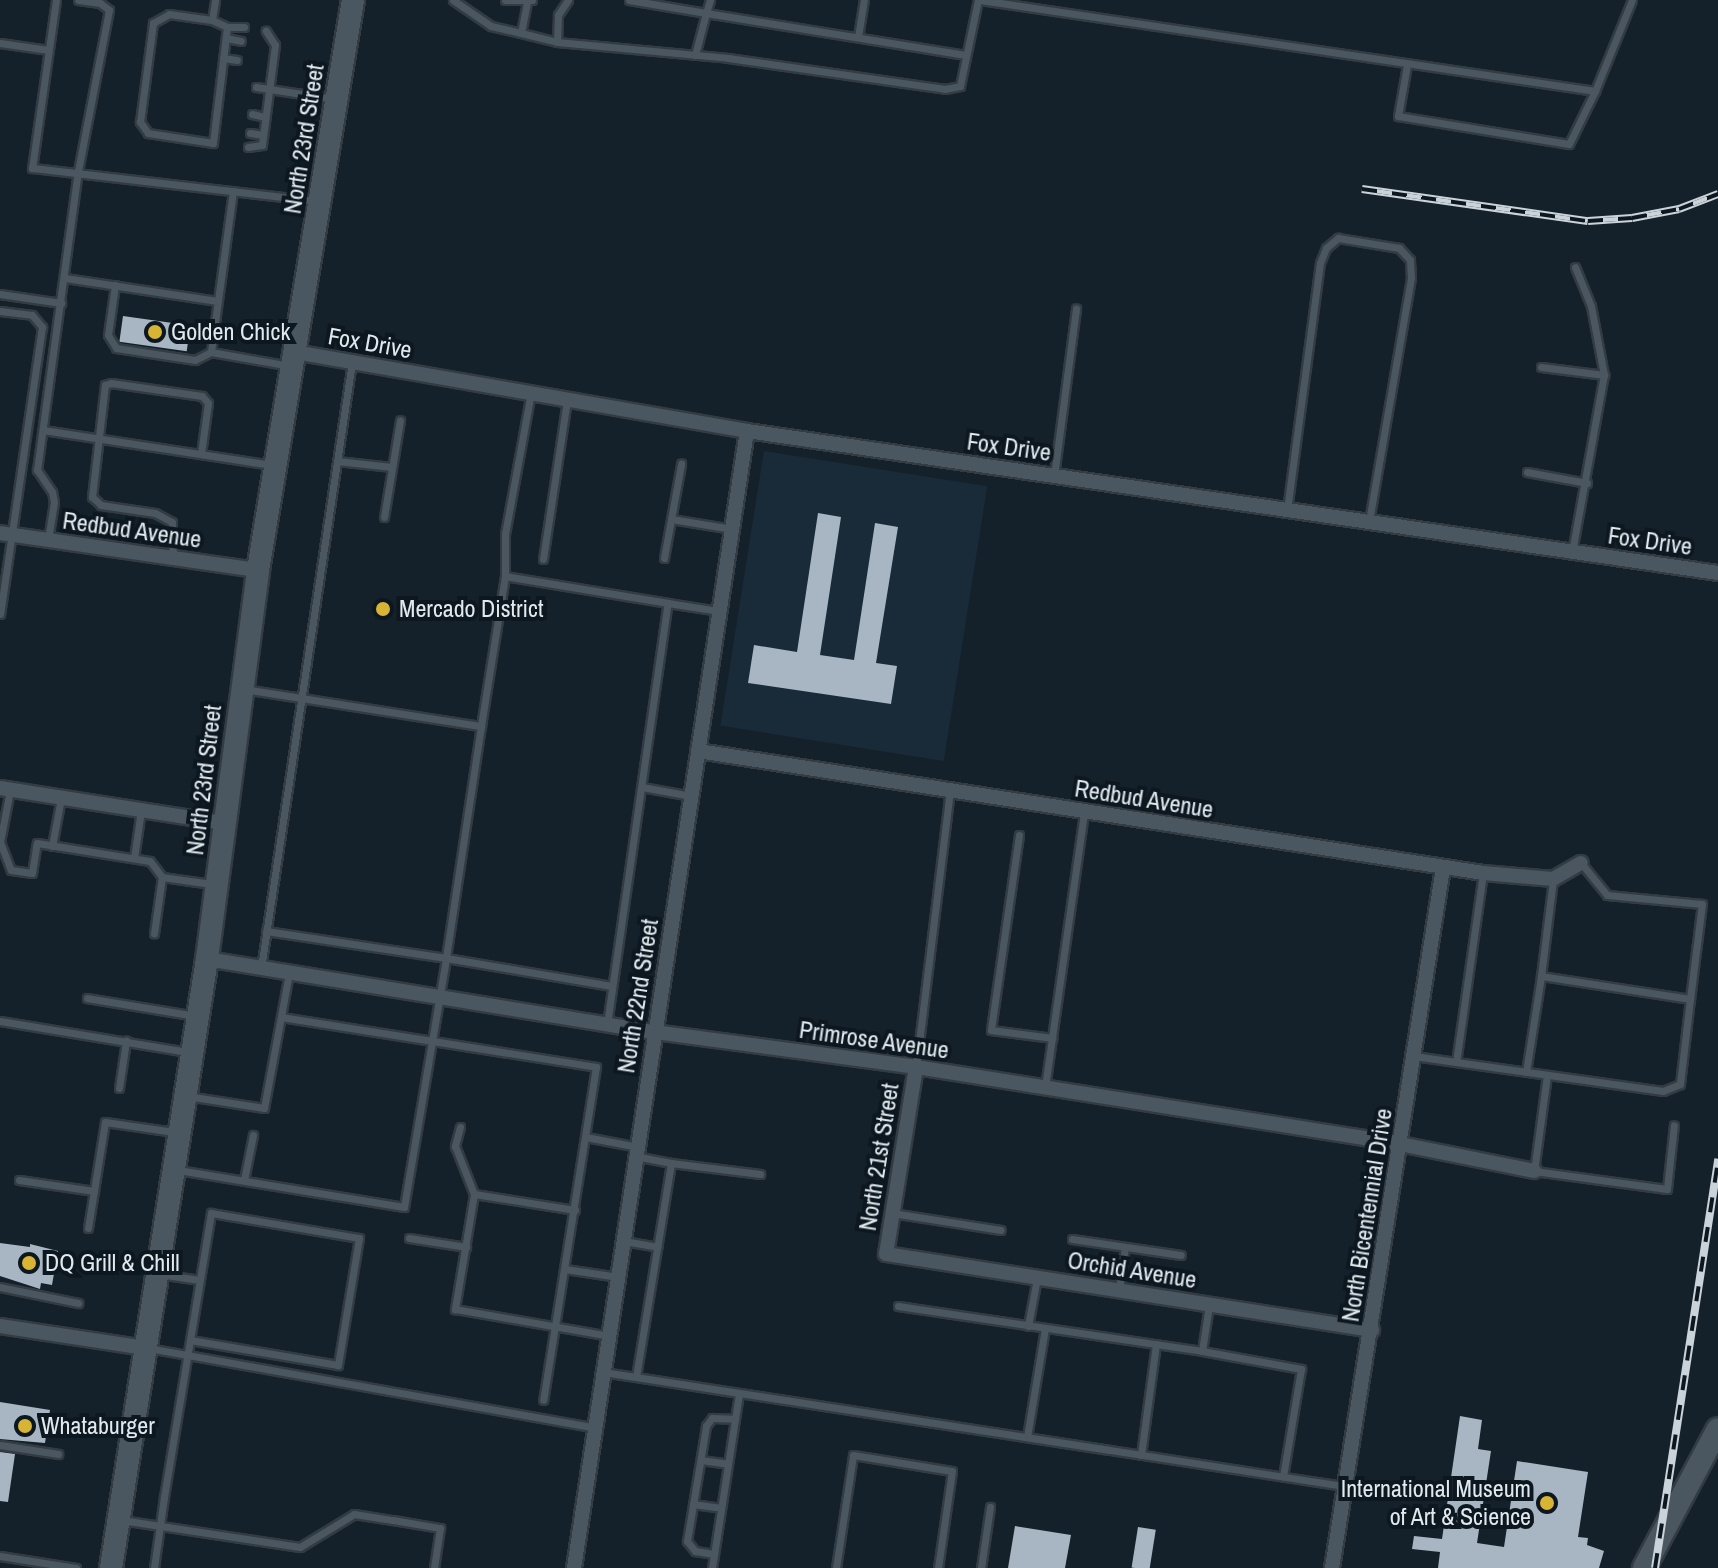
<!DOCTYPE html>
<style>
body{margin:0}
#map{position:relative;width:1718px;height:1568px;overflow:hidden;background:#15212a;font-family:"Archivo Narrow",sans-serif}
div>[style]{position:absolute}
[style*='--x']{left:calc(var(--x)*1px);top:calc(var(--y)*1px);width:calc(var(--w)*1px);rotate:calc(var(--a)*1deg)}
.built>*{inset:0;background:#192b38;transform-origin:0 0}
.building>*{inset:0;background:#a7b6c2;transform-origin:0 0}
.roads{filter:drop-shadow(2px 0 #333b43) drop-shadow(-2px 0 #333b43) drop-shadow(0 2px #333b43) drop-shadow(0 -2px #333b43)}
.lane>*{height:7px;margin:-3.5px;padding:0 3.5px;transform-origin:3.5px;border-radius:3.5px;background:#4a5761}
.street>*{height:14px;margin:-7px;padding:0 7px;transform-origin:7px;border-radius:7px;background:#4a5761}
.secondary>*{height:22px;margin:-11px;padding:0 11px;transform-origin:11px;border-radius:11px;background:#4a5761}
.rail>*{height:8px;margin-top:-4px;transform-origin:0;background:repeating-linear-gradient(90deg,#0c1720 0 15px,#cad3d9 0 30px);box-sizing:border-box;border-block:2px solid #cad3d9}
.dots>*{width:22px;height:22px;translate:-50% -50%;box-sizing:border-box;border:4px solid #0c1720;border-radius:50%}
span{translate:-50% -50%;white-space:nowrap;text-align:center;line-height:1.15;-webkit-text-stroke:8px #0c1720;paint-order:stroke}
.street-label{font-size:24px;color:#e1e9ef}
.poi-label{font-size:24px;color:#e1e9ef}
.left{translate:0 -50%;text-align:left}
.right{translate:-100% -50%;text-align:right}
</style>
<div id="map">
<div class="built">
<div style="left:764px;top:451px;width:226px;height:278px;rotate:9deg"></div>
</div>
<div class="building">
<div style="left:123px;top:316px;width:68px;height:26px;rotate:8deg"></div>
<div style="clip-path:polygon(818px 513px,841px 517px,820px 655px,854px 660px,875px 523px,898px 527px,876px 663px,897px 666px,891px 704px,748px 683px,754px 645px,797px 652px)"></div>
<div style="clip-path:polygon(0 1243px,30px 1247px,30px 1244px,58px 1251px,52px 1285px,41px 1283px,40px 1289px,0 1276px)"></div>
<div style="clip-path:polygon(0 1402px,50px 1410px,45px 1443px,0 1439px)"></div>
<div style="clip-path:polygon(1460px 1416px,1482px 1420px,1478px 1449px,1491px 1451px,1477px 1543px,1504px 1547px,1517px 1461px,1588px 1472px,1578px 1537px,1588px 1538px,1587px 1545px,1604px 1551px,1599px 1568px,1438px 1568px,1440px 1552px,1412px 1549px,1414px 1536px,1442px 1539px)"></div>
<div style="clip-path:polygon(0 1452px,15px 1454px,8px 1502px,0 1501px)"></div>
<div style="clip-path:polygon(1015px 1526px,1071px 1535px,1065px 1568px,1008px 1568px)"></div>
<div style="left:1138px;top:1527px;width:18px;height:41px;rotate:9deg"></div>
</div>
<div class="roads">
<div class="lane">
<div style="--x:56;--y:0;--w:170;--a:98.1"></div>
<div style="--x:32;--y:168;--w:288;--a:6.6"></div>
<div style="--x:453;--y:0;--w:46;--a:34.4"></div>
<div style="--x:491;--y:26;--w:31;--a:13"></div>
<div style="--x:521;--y:33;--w:31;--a:-79"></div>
<div style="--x:505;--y:0;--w:27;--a:0"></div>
<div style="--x:568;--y:0;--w:18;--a:124"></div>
<div style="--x:558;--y:15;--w:27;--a:92"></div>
<div style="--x:557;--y:42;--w:172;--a:5.3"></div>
<div style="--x:728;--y:58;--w:219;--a:8.1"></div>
<div style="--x:945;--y:89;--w:15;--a:-11"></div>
<div style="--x:960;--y:86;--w:88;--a:-78.2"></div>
<div style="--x:629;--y:0;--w:78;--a:9.6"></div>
<div style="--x:706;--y:13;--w:14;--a:-73"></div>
<div style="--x:980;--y:0;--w:622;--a:8.42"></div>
<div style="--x:1595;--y:91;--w:98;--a:-67.9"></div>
<div style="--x:169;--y:14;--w:43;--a:7.9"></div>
<div style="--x:212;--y:20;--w:17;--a:25"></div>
<div style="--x:227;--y:27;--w:117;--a:96.9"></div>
<div style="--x:213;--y:143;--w:66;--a:-171.3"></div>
<div style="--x:148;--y:133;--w:14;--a:-126"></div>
<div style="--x:140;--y:122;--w:100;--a:-82.5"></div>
<div style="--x:153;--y:23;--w:18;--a:-29"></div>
<div style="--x:212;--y:20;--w:20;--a:-81"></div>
<div style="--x:227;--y:27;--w:17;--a:0"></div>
<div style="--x:521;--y:33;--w:37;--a:14"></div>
<div style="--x:858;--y:37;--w:37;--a:-81"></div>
<div style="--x:226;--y:38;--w:15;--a:11"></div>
<div style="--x:0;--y:43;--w:49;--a:8.3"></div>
<div style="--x:695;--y:55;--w:43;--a:-75.3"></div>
<div style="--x:706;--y:13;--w:263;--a:9.2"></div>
<div style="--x:223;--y:58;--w:14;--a:8"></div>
<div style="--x:1407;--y:65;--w:52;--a:100"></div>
<div style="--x:1398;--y:116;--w:173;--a:9.3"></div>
<div style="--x:1569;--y:144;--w:59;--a:-63.9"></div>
<div style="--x:256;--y:87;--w:80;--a:8.6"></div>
<div style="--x:252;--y:114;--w:13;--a:13"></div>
<div style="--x:250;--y:133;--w:13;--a:9"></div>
<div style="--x:248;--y:147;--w:14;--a:-8"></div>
<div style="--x:262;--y:145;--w:101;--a:-82.6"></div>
<div style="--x:275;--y:45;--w:17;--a:-123"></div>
<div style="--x:233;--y:191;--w:162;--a:97.8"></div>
<div style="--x:211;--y:352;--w:80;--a:10"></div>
<div style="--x:65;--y:278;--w:154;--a:8.6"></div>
<div style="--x:115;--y:285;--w:50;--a:98"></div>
<div style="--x:108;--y:335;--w:15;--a:58"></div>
<div style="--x:116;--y:348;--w:80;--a:8.6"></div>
<div style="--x:195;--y:360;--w:18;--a:-27"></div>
<div style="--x:0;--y:294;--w:62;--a:8.4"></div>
<div style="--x:0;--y:311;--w:32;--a:7"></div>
<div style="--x:32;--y:315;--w:16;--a:50"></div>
<div style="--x:42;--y:327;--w:290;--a:98.3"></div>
<div style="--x:1541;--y:367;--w:64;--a:7.2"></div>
<div style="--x:43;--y:430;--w:233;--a:8.7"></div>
<div style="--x:337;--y:461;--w:55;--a:6.2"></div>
<div style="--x:1527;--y:472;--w:61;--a:10.4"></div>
<div style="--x:1054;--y:476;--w:169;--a:-82.5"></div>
<div style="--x:1287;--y:510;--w:249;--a:-82.4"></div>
<div style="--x:1320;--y:263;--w:16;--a:-68"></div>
<div style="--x:1326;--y:248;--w:16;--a:-40"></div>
<div style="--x:1338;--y:238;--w:62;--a:9.3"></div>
<div style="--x:1399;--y:248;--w:16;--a:47"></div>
<div style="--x:1410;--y:260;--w:18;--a:87"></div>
<div style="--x:1411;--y:278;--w:248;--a:99.8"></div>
<div style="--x:384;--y:517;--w:98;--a:-80.6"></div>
<div style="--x:671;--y:519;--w:62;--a:9.3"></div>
<div style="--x:48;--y:540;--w:38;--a:-81"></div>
<div style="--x:54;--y:502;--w:10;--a:-101"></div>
<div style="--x:52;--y:492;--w:27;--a:-124"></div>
<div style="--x:37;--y:470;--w:302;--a:-82.2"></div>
<div style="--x:78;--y:171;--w:164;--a:-79.1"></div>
<div style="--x:109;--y:10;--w:11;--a:-142"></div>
<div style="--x:100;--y:3;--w:22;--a:-172"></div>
<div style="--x:1572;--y:552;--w:180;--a:-79.8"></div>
<div style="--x:1604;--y:375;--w:70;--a:-100.7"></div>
<div style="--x:1591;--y:306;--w:42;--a:-112.3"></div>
<div style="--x:173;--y:557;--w:35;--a:-92"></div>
<div style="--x:172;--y:522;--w:19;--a:-152"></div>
<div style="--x:155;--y:513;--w:55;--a:-171.6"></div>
<div style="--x:101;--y:505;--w:12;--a:-138"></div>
<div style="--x:92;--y:497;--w:113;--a:-83.4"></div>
<div style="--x:105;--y:385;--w:6;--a:-18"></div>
<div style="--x:111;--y:383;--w:92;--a:8.1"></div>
<div style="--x:202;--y:396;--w:9;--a:49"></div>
<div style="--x:208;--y:403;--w:51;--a:97.8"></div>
<div style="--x:664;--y:558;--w:96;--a:-79.7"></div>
<div style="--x:543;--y:559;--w:161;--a:-81.4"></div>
<div style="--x:505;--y:576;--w:42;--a:-90"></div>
<div style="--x:505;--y:534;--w:143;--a:-79.6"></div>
<div style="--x:244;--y:689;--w:240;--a:8.9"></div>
<div style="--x:481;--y:726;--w:235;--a:98.6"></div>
<div style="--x:446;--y:958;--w:182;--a:-171.5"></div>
<div style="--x:481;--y:726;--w:152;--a:-80.9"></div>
<div style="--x:505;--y:576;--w:165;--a:9.4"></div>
<div style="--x:642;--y:787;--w:50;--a:10.4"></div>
<div style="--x:10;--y:790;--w:53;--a:100.9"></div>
<div style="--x:0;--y:842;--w:30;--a:69"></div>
<div style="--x:11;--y:870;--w:21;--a:8"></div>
<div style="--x:32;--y:873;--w:30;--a:-81"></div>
<div style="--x:37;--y:843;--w:114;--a:9.1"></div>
<div style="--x:150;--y:861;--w:20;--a:53"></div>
<div style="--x:162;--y:877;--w:57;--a:98.1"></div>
<div style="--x:1019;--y:835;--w:197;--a:98.2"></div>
<div style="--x:991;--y:1030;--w:62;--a:7.5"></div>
<div style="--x:52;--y:846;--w:49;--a:-79.4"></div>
<div style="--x:134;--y:858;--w:49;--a:-81.7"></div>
<div style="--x:1581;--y:863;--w:41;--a:50.9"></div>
<div style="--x:1607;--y:895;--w:95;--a:5.4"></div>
<div style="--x:1702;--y:904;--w:96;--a:97.2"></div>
<div style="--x:1483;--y:873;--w:191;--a:98.1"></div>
<div style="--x:1456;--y:1062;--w:209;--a:8"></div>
<div style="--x:1663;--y:1091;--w:18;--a:-22"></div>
<div style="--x:1680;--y:1084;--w:86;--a:-83.3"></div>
<div style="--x:1690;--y:999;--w:151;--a:-171.2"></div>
<div style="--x:1541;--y:976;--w:98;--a:-82.9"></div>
<div style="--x:162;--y:877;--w:50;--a:8"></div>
<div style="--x:261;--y:968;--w:613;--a:-81.46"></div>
<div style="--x:87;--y:998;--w:110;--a:9.4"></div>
<div style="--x:281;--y:1017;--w:319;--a:9"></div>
<div style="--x:596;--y:1067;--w:337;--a:99"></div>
<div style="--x:0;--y:1021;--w:190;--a:9.4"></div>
<div style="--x:607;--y:1024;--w:425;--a:-81.8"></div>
<div style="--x:668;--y:603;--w:52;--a:8.9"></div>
<div style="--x:1414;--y:1056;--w:42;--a:8.1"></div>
<div style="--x:916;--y:1067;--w:278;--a:-83"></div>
<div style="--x:1526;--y:1072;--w:97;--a:-81.1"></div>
<div style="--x:1547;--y:1075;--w:97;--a:97.7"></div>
<div style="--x:1534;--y:1171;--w:134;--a:7.7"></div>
<div style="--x:1667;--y:1189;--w:64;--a:-83.8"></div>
<div style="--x:1045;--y:1087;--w:278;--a:-81.9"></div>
<div style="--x:119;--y:1088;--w:48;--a:-81.5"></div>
<div style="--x:187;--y:1096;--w:78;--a:8.9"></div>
<div style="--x:264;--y:1108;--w:137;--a:-79.5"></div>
<div style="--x:460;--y:1127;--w:20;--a:105"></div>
<div style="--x:455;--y:1146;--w:52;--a:68.4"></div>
<div style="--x:586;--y:1137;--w:53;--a:10.9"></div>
<div style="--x:671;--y:1163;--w:90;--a:7"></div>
<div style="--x:178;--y:1170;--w:229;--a:9.3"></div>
<div style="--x:404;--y:1207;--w:253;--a:-80.4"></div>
<div style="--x:446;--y:958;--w:168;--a:9.6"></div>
<div style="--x:19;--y:1180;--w:76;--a:8.3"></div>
<div style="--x:244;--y:1180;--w:46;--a:-78.7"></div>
<div style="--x:575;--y:1210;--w:102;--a:-171"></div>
<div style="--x:474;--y:1194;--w:117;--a:99.4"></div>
<div style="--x:455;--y:1309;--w:156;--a:9.9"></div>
<div style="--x:892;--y:1213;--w:110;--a:8.9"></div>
<div style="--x:88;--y:1228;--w:107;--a:-80.9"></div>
<div style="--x:105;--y:1122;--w:70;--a:8.2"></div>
<div style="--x:409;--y:1238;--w:58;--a:9"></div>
<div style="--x:1072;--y:1239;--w:110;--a:8.4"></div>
<div style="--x:624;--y:1241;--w:34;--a:10"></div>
<div style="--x:565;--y:1269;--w:54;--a:8.6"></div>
<div style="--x:159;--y:1274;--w:41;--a:8.3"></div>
<div style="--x:0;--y:1287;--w:80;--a:11.6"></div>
<div style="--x:1119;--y:1290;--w:43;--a:-82.1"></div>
<div style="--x:898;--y:1306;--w:307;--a:8.4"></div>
<div style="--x:1202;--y:1351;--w:47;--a:-81.3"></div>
<div style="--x:1028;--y:1326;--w:49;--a:-79.4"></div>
<div style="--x:148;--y:1348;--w:454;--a:10.1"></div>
<div style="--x:1202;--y:1351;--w:101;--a:10.3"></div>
<div style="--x:1301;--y:1369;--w:109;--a:99.5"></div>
<div style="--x:603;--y:1372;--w:750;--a:8.75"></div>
<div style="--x:636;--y:1377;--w:217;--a:-80.7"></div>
<div style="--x:671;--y:1163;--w:36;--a:-169"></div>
<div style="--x:1027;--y:1437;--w:110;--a:-80.6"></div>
<div style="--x:0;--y:1445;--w:59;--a:8.8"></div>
<div style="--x:1141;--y:1455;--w:112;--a:-82.3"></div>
<div style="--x:701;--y:1460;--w:27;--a:8"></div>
<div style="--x:693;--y:1504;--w:28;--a:8"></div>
<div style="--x:121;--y:1520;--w:181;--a:8.6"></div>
<div style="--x:300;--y:1547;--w:63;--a:-31.4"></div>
<div style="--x:354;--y:1514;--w:39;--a:9"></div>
<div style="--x:393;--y:1520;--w:48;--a:9.7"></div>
<div style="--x:440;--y:1528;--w:40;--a:98.5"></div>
<div style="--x:714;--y:1554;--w:19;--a:-171"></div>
<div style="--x:695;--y:1551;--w:13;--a:-129"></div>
<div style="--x:687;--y:1541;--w:117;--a:-80.6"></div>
<div style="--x:706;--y:1426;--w:10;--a:-53"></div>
<div style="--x:712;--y:1418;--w:23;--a:2"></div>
<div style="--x:0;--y:1556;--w:77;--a:9"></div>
<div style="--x:154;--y:1568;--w:72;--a:-82"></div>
<div style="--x:164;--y:1497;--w:288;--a:-80.6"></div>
<div style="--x:211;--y:1213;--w:150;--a:9.6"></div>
<div style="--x:359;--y:1238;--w:129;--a:99.4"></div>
<div style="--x:338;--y:1365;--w:150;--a:-170.4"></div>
<div style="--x:712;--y:1568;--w:177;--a:-81.2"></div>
<div style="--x:836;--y:1568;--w:114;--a:-81.4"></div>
<div style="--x:853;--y:1455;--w:100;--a:9.2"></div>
<div style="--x:952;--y:1471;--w:98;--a:98.2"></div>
<div style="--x:981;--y:1568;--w:62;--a:-81.6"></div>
</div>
<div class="street">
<div style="--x:295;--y:352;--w:459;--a:9.9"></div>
<div style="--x:747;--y:431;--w:981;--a:8.32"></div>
<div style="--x:0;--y:533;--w:261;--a:8.2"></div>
<div style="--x:698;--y:751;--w:794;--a:8.83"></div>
<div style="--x:1483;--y:873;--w:70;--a:4.9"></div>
<div style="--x:1553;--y:879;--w:32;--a:-30"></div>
<div style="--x:0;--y:788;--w:227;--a:8.9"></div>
<div style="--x:207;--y:959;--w:454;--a:9.3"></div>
<div style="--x:655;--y:1032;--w:263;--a:7.6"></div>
<div style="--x:916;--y:1067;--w:490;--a:9"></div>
<div style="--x:1400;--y:1144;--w:137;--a:11.4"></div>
<div style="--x:916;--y:1067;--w:189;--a:99.1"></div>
<div style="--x:886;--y:1254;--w:492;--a:8.9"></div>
<div style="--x:0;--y:1326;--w:147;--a:8.6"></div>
<div style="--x:574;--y:1568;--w:1150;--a:-81.35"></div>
<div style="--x:1332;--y:1568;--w:709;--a:-80.99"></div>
</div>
<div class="secondary">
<div style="--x:111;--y:1568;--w:617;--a:-81.04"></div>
<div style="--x:207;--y:959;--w:392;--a:-82.5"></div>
<div style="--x:258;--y:570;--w:578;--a:-80.54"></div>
<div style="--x:1644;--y:1568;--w:157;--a:-62"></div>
</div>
</div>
<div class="rail">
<div style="--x:1362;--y:189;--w:228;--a:8.1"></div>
<div style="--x:1588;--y:221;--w:44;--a:-3.9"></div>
<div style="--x:1632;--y:218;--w:48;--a:-10.8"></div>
<div style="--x:1679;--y:209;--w:42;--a:-21"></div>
<div style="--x:1655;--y:1568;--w:414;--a:-81.2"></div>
</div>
<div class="dots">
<div style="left:155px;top:332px;background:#d8b434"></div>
<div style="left:383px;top:609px;background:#d8b434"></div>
<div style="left:29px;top:1263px;background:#d8b434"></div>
<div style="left:25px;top:1426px;background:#d8b434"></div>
<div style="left:1547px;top:1503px;background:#d8b434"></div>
</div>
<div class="street-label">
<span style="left:304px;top:139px;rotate:-81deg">North 23rd Street</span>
<span style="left:370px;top:343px;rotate:10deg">Fox Drive</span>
<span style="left:1009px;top:447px;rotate:8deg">Fox Drive</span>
<span style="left:132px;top:530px;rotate:8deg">Redbud Avenue</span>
<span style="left:1650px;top:541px;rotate:8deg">Fox Drive</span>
<span style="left:204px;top:780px;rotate:-83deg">North 23rd Street</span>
<span style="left:1144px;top:799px;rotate:9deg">Redbud Avenue</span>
<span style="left:638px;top:996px;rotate:-81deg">North 22nd Street</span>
<span style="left:874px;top:1040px;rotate:8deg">Primrose Avenue</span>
<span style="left:879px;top:1157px;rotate:-81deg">North 21st Street</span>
<span style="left:1367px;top:1215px;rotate:-81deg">North Bicentennial Drive</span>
<span style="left:1132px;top:1270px;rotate:9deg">Orchid Avenue</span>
</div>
<div class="poi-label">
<span class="left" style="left:171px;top:332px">Golden Chick</span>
<span class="left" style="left:399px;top:609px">Mercado District</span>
<span class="left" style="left:45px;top:1263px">DQ Grill &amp; Chill</span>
<span class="left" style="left:41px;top:1426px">Whataburger</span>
<span class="right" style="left:1531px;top:1503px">International Museum<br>of Art &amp; Science</span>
</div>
</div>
